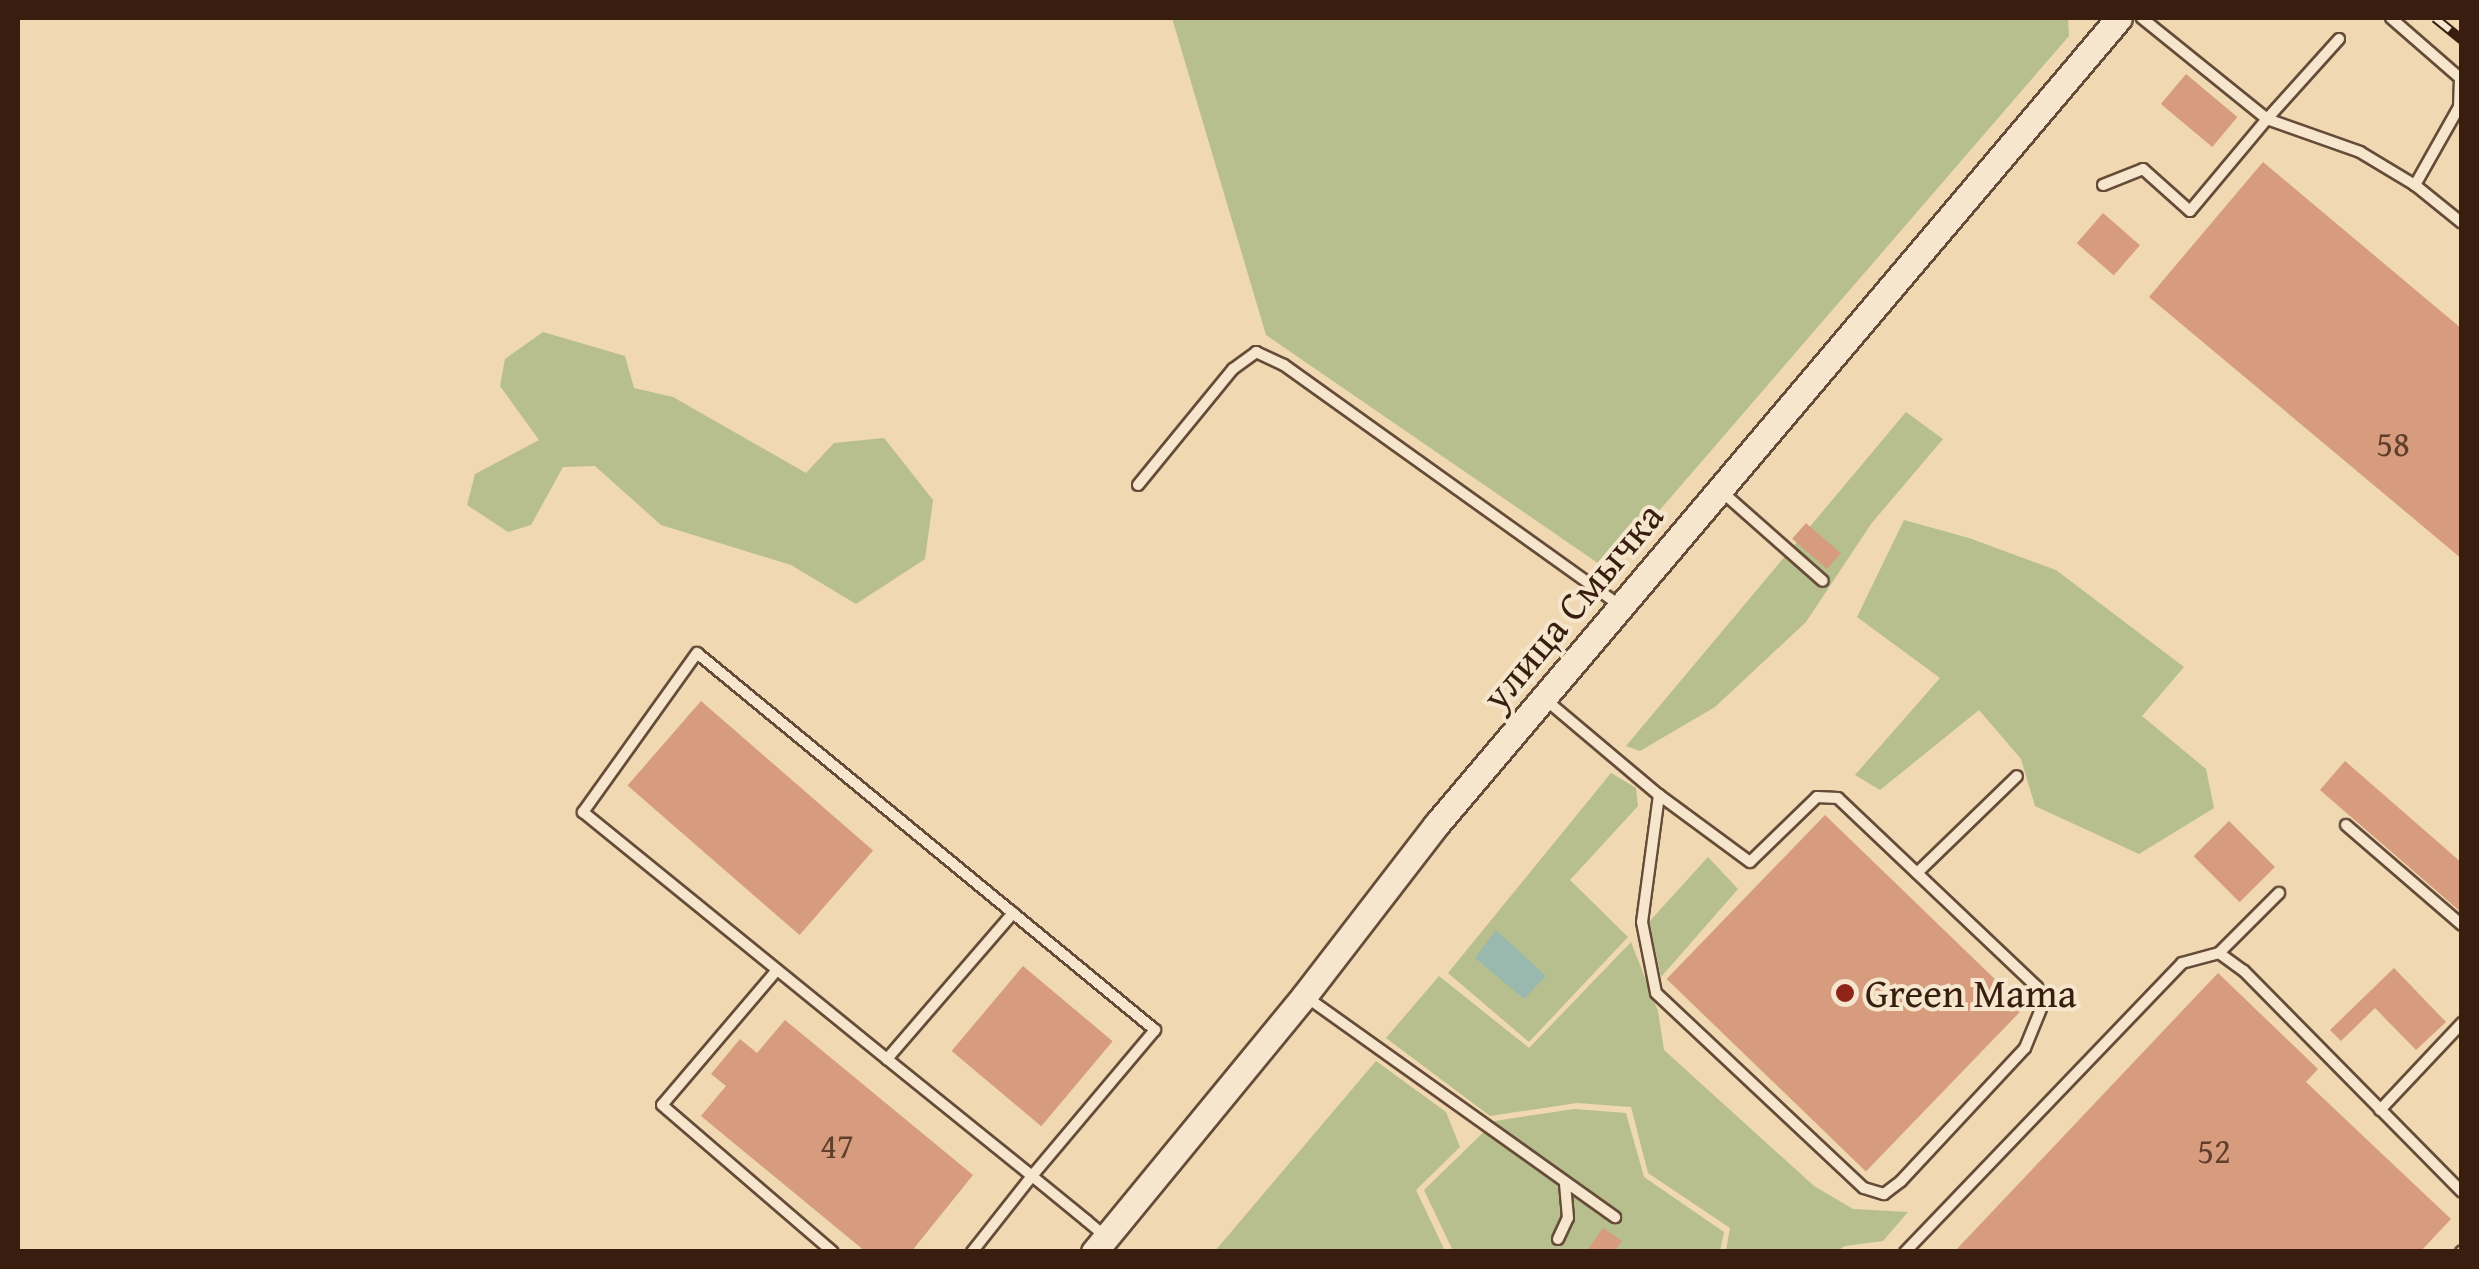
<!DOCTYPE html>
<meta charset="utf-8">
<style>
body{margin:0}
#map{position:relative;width:2479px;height:1269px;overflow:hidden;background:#efd8b2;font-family:"Gentium Book Plus",serif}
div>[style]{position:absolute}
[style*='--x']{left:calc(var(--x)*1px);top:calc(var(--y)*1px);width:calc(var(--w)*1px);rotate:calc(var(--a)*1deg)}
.green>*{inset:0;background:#b7bf8e}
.water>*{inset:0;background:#9ab9ae}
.building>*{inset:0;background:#d69c7d;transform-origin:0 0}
.roads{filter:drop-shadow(2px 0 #664c38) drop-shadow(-2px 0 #664c38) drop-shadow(0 2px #664c38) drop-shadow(0 -2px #664c38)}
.service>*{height:10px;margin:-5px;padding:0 5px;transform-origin:5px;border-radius:5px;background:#f5e6cd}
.tertiary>*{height:25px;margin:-12.5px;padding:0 12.5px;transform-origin:12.5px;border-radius:12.5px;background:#f5e6cd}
.rail>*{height:10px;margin-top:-5px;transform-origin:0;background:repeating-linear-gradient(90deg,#f5e6cd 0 19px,#391e10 0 38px);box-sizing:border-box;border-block:2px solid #391e10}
.dots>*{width:28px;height:28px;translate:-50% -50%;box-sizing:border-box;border:5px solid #f5e6cd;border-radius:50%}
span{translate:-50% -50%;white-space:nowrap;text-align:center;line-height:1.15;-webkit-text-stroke:8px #f5e6cd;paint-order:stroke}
.number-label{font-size:35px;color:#603e2b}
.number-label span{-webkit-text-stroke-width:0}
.street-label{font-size:40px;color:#391e10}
.poi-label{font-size:40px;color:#391e10}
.left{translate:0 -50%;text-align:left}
.frame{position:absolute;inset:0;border:20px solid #391e10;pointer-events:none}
</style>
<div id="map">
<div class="green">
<div style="clip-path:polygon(1172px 18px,2068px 18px,2069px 36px,1608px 570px,1266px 335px)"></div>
<div style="clip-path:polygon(543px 332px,625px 356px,634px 388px,673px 397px,806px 473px,834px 443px,884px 438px,933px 500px,925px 559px,856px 604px,791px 565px,661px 525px,595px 466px,563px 467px,531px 525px,508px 532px,467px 505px,475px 474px,539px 440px,500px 386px,505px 359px)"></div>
<div style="clip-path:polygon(1906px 412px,1943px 439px,1871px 524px,1806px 622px,1715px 707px,1640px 751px,1626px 746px)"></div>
<div style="clip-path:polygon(1904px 520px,1969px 538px,2056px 570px,2184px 667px,2142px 716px,2206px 769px,2214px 808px,2139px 854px,2035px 806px,2021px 759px,1979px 710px,1880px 790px,1855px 775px,1940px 678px,1857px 617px)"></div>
<div style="clip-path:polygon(1611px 773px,1636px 788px,1638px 806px,1570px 880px,1628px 937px,1529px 1042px,1448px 973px)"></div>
<div style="clip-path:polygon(1708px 857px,1738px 889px,1661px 977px,1649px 922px)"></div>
<div style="clip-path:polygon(1631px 942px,1658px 1011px,1664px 1050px,1814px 1186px,1853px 1209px,1908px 1212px,1883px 1241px,1845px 1246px,1837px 1251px,1726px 1251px,1730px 1228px,1648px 1173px,1631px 1107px,1577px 1103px,1490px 1116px,1386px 1038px,1439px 976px,1529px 1048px)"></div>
<div style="clip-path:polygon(1376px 1061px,1446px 1112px,1460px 1147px,1416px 1190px,1445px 1251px,1215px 1251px)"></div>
<div style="clip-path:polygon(1574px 1109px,1626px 1113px,1644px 1177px,1724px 1232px,1720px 1251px,1453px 1251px,1424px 1190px,1495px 1121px)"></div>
</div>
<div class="water">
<div style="clip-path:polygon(1496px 930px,1546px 976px,1524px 999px,1475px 958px)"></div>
</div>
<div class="building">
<div style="left:2186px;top:74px;width:67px;height:39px;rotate:40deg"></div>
<div style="clip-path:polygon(2263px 162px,2462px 329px,2462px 559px,2149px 297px)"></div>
<div style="left:2103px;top:213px;width:49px;height:40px;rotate:41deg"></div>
<div style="left:1806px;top:523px;width:46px;height:21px;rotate:41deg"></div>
<div style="left:701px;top:701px;width:228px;height:112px;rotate:41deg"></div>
<div style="clip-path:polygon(2345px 761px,2462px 863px,2462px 913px,2320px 790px)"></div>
<div style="left:1825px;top:815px;width:277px;height:228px;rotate:44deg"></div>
<div style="left:2229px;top:821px;width:65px;height:50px;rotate:45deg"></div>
<div style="left:1023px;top:966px;width:117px;height:111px;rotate:40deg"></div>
<div style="clip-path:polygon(2394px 968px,2446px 1022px,2416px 1050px,2375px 1008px,2341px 1041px,2330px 1030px)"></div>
<div style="clip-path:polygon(2218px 973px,2318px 1069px,2306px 1082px,2451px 1219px,2420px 1252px,1954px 1252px)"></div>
<div style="clip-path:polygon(785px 1020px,973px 1175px,911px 1252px,866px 1252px,701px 1116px,726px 1086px,711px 1074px,740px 1039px,757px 1053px)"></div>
<div style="clip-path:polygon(1603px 1228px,1622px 1241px,1614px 1252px,1586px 1252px)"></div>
</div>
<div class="roads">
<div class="service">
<div style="--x:2391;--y:18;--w:91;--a:41"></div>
<div style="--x:2460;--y:78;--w:29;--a:92"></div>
<div style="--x:2459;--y:107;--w:90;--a:119.4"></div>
<div style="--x:2339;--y:39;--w:108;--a:132"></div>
<div style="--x:2267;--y:119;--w:99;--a:19.5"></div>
<div style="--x:2360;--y:152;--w:64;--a:31"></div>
<div style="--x:2415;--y:185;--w:60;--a:39"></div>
<div style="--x:2103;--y:185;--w:43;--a:-21.8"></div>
<div style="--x:2143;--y:169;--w:63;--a:41.8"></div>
<div style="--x:2190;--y:211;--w:120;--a:-50.1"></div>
<div style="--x:2267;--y:119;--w:161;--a:-141.1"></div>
<div style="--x:1138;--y:485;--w:150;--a:-50.7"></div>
<div style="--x:1233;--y:369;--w:29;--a:-36"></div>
<div style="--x:1256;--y:352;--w:31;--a:25"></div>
<div style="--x:1284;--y:365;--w:412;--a:35.6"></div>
<div style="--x:1720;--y:490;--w:137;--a:41.5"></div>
<div style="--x:1546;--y:700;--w:148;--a:40.1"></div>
<div style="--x:1659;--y:795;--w:128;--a:97.6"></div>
<div style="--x:1642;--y:922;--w:72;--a:78.8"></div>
<div style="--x:1656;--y:993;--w:285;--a:43.2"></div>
<div style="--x:1864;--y:1188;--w:21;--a:17"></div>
<div style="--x:1884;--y:1194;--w:21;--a:-37"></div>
<div style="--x:1901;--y:1181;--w:182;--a:-47"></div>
<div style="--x:2025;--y:1048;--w:48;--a:-67.8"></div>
<div style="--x:2043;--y:1004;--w:18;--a:-109"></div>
<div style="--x:2037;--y:987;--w:274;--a:-136.5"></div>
<div style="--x:1838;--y:798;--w:21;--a:-177"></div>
<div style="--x:1817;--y:797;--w:93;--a:135.9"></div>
<div style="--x:1750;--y:862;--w:113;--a:-143.6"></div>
<div style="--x:2346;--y:825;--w:153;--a:40.8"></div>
<div style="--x:1917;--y:873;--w:139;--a:-44.1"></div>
<div style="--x:2219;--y:953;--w:85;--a:-45"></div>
<div style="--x:777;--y:970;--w:177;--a:130.4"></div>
<div style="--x:662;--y:1105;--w:225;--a:40.7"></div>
<div style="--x:1305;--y:996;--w:381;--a:35.5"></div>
<div style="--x:887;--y:1059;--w:193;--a:-49.2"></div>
<div style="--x:2380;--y:1110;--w:120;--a:-46.7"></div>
<div style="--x:1558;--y:1239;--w:23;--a:-65"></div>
<div style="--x:1568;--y:1218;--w:36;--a:-95"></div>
<div style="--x:972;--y:1252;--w:97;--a:-51.7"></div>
<div style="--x:1032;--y:1176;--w:191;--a:-49.9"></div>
<div style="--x:1155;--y:1030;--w:593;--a:-140.54"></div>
<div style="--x:697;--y:653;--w:196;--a:125.6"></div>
<div style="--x:583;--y:812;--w:392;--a:39.1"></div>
<div style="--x:887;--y:1059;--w:186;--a:38.9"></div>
<div style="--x:1032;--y:1176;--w:71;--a:39.3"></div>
<div style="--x:1087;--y:1221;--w:23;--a:40"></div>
<div style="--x:1905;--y:1252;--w:400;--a:-46.2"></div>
<div style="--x:2182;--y:963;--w:38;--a:-15"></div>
<div style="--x:2219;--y:953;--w:31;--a:36"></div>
<div style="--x:2244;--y:971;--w:310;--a:45.4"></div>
<div style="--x:2461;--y:1252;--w:1;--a:-45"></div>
</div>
<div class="tertiary">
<div style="--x:1094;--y:1252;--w:333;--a:-50.6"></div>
<div style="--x:1305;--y:995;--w:215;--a:-52.4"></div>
<div style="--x:1436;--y:825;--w:1057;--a:-49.76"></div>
</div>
</div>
<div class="rail">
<div style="--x:2435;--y:18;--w:35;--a:39"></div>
</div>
<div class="dots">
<div style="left:1845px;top:993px;background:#8f2418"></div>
</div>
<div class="number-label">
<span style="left:2393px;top:444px">58</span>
<span style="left:837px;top:1146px">47</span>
<span style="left:2214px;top:1151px">52</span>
</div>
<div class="street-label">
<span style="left:1572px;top:606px;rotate:-50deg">улица Смычка</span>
</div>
<div class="poi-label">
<span class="left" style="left:1865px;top:993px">Green Mama</span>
</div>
<div class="frame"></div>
</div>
